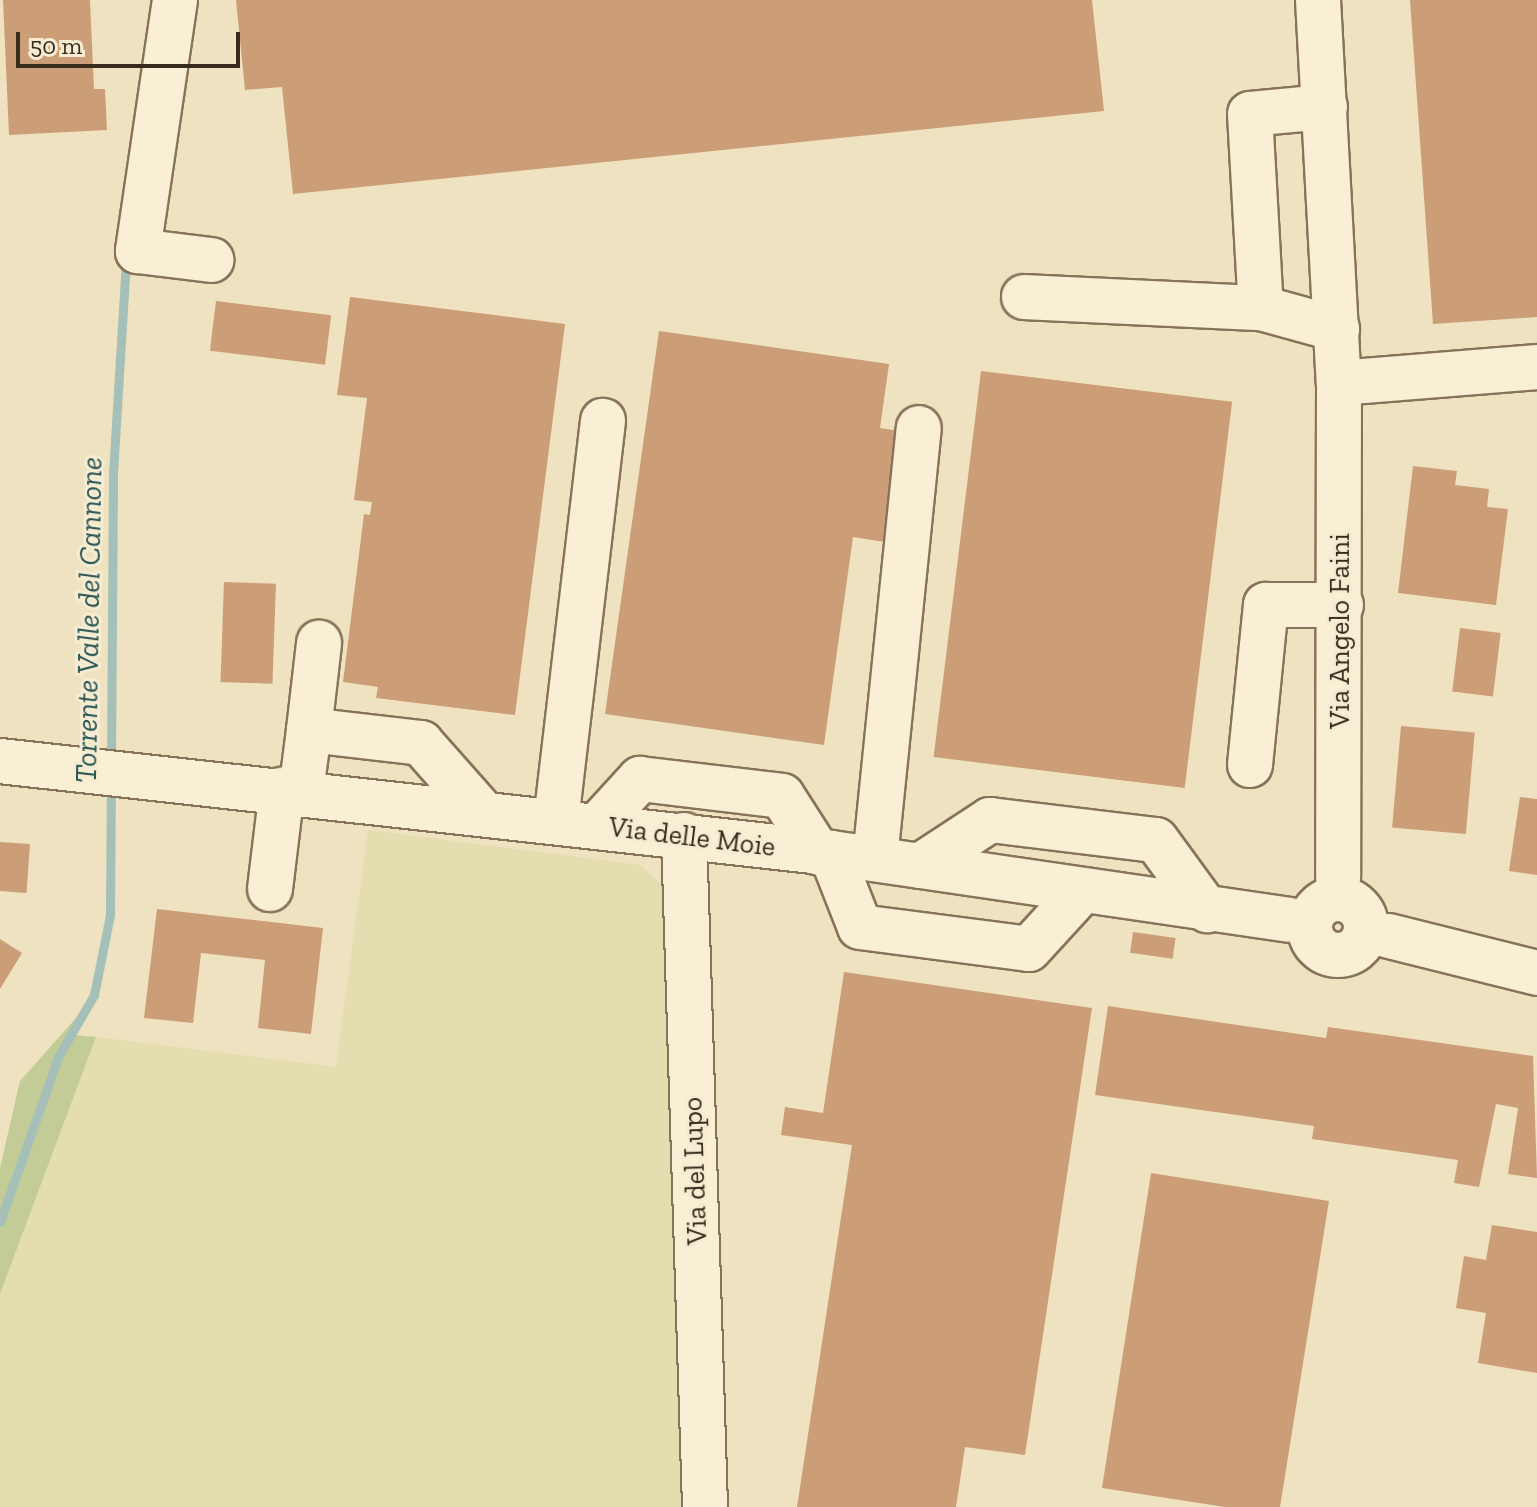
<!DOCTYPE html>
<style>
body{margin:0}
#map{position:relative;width:1537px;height:1507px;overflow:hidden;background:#eee2c1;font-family:"Zilla Slab",serif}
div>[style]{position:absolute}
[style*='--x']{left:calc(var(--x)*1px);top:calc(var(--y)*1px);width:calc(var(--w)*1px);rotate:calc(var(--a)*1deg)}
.farmland>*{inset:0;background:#e3ddaf}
.green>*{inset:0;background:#c3cc96}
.stream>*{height:9px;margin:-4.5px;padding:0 4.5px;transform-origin:4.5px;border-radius:4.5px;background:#a4c0b9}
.building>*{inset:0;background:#cc9e77;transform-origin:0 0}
.roads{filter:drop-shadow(2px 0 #877359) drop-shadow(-2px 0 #877359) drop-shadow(0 2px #877359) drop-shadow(0 -2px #877359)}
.minor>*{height:44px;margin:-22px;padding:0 22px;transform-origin:22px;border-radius:22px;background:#f9efd5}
.minor>.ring{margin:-22px;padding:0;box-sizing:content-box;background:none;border:44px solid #f9efd5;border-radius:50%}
span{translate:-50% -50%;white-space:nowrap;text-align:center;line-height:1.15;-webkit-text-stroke:6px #f5ecd1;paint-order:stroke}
.street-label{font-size:28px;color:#372b1d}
.water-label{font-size:30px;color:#2c5756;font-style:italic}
.scale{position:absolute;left:16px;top:32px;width:224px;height:36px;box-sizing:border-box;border:4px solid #372b1d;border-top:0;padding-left:10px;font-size:24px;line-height:28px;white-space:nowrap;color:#372b1d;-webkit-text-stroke:6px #f5ecd1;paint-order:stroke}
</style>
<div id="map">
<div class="farmland">
<div style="clip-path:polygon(368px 830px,640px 865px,666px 889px,684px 1370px,683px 1507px,0 1507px,0 1294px,96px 1037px,336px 1067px)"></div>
</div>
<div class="green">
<div style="clip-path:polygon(84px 1009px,75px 1035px,96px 1037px,0 1294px,0 1168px,20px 1081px)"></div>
</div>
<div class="stream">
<div style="--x:111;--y:764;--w:291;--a:-89.6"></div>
<div style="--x:113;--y:473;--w:214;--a:-86.5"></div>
<div style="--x:0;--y:1222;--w:175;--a:-70.6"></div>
<div style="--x:58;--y:1057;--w:72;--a:-59.9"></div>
<div style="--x:94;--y:995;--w:82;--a:-78.7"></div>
<div style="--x:110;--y:915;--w:129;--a:-89.6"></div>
</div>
<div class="building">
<div style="clip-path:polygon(3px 0,90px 0,94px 89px,105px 89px,107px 130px,9px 135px)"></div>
<div style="clip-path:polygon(236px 0,1092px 0,1104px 111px,293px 194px,282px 87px,245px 90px)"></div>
<div style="clip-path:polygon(1410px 0,1537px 0,1537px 317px,1433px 324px)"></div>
<div style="clip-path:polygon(350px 297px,565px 324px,515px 715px,376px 698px,378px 687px,343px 682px,364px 514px,370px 515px,372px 502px,354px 500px,367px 398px,337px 395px)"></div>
<div style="left:216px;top:301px;width:116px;height:50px;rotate:7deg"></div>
<div style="clip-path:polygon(659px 331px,889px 364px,880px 428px,906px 432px,891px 543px,853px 537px,824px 745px,605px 714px)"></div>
<div style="left:981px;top:371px;width:253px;height:389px;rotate:7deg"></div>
<div style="clip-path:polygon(1413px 466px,1457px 471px,1455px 485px,1489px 489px,1487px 507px,1508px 509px,1496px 605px,1398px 593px)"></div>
<div style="left:224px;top:582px;width:52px;height:100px;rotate:2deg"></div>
<div style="left:1460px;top:628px;width:41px;height:64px;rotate:7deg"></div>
<div style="left:1401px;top:726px;width:74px;height:102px;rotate:5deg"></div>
<div style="clip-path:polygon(1520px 797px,1537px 799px,1537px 875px,1509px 871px)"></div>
<div style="left:0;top:842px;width:30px;height:49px;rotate:4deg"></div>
<div style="clip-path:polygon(157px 909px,323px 928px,311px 1034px,258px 1028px,265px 960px,201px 953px,193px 1023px,144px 1018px)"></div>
<div style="left:1133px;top:932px;width:43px;height:21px;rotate:8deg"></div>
<div style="clip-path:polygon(0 939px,22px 953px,0 989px)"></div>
<div style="clip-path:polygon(844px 972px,1092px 1008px,1025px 1455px,965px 1447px,956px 1507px,797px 1507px,852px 1145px,781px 1135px,785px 1107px,823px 1113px)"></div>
<div style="clip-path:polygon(1108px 1006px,1326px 1038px,1328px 1027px,1533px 1056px,1537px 1178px,1508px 1174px,1518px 1108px,1496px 1104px,1479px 1187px,1454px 1183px,1458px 1160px,1312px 1139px,1314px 1126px,1095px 1095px)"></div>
<div style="clip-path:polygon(1151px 1173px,1329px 1201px,1280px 1507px,1225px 1507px,1102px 1488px)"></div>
<div style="clip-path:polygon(1492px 1225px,1537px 1232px,1537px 1373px,1478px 1363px,1486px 1313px,1456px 1308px,1464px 1256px,1486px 1260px)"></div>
</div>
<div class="roads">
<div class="minor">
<div style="--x:175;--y:0;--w:254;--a:98.4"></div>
<div style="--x:138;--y:251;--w:74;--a:7"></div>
<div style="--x:1318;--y:0;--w:384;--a:86.9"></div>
<div style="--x:1339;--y:383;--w:495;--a:90.1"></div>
<div style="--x:1325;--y:107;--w:75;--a:174.7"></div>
<div style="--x:1250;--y:114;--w:194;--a:86.8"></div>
<div style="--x:1261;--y:308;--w:79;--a:15.4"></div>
<div style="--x:1024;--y:297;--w:237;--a:2.7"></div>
<div style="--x:1339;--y:383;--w:199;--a:-4.6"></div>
<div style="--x:309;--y:730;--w:88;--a:-83.4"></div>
<div style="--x:0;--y:761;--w:836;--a:6.32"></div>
<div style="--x:831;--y:853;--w:463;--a:8.3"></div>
<div style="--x:1250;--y:765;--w:161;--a:-84.3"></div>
<div style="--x:1266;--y:605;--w:75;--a:0"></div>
<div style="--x:301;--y:792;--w:63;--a:-82.6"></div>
<div style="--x:309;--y:730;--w:113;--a:6.6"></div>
<div style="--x:421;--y:743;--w:92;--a:48.5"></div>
<div style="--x:556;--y:821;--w:403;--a:-83.3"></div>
<div style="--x:597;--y:826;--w:64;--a:-47.5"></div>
<div style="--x:640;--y:779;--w:143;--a:6.8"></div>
<div style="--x:782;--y:796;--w:67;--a:57.3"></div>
<div style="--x:684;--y:835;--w:672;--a:88.21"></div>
<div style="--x:831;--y:853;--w:79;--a:68.6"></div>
<div style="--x:860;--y:927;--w:170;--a:7.4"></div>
<div style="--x:1029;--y:949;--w:79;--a:-47.6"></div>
<div style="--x:875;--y:859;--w:433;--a:-84.2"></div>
<div style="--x:920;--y:866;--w:84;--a:-33.3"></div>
<div style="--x:990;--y:820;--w:167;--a:6.9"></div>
<div style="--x:1156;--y:840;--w:87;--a:53.9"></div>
<div style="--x:270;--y:889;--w:100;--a:-83.1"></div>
<div class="ring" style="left:1310px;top:899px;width:12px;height:12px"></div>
<div style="--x:1389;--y:936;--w:153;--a:14"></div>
</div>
</div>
<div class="street-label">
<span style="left:1340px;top:631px;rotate:-90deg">Via Angelo Faini</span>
<span style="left:692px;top:837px;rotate:7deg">Via delle Moie</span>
<span style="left:695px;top:1171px;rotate:-92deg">Via del Lupo</span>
</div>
<div class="water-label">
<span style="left:89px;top:620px;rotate:-89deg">Torrente Valle del Cannone</span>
</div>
<div class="scale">50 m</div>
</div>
